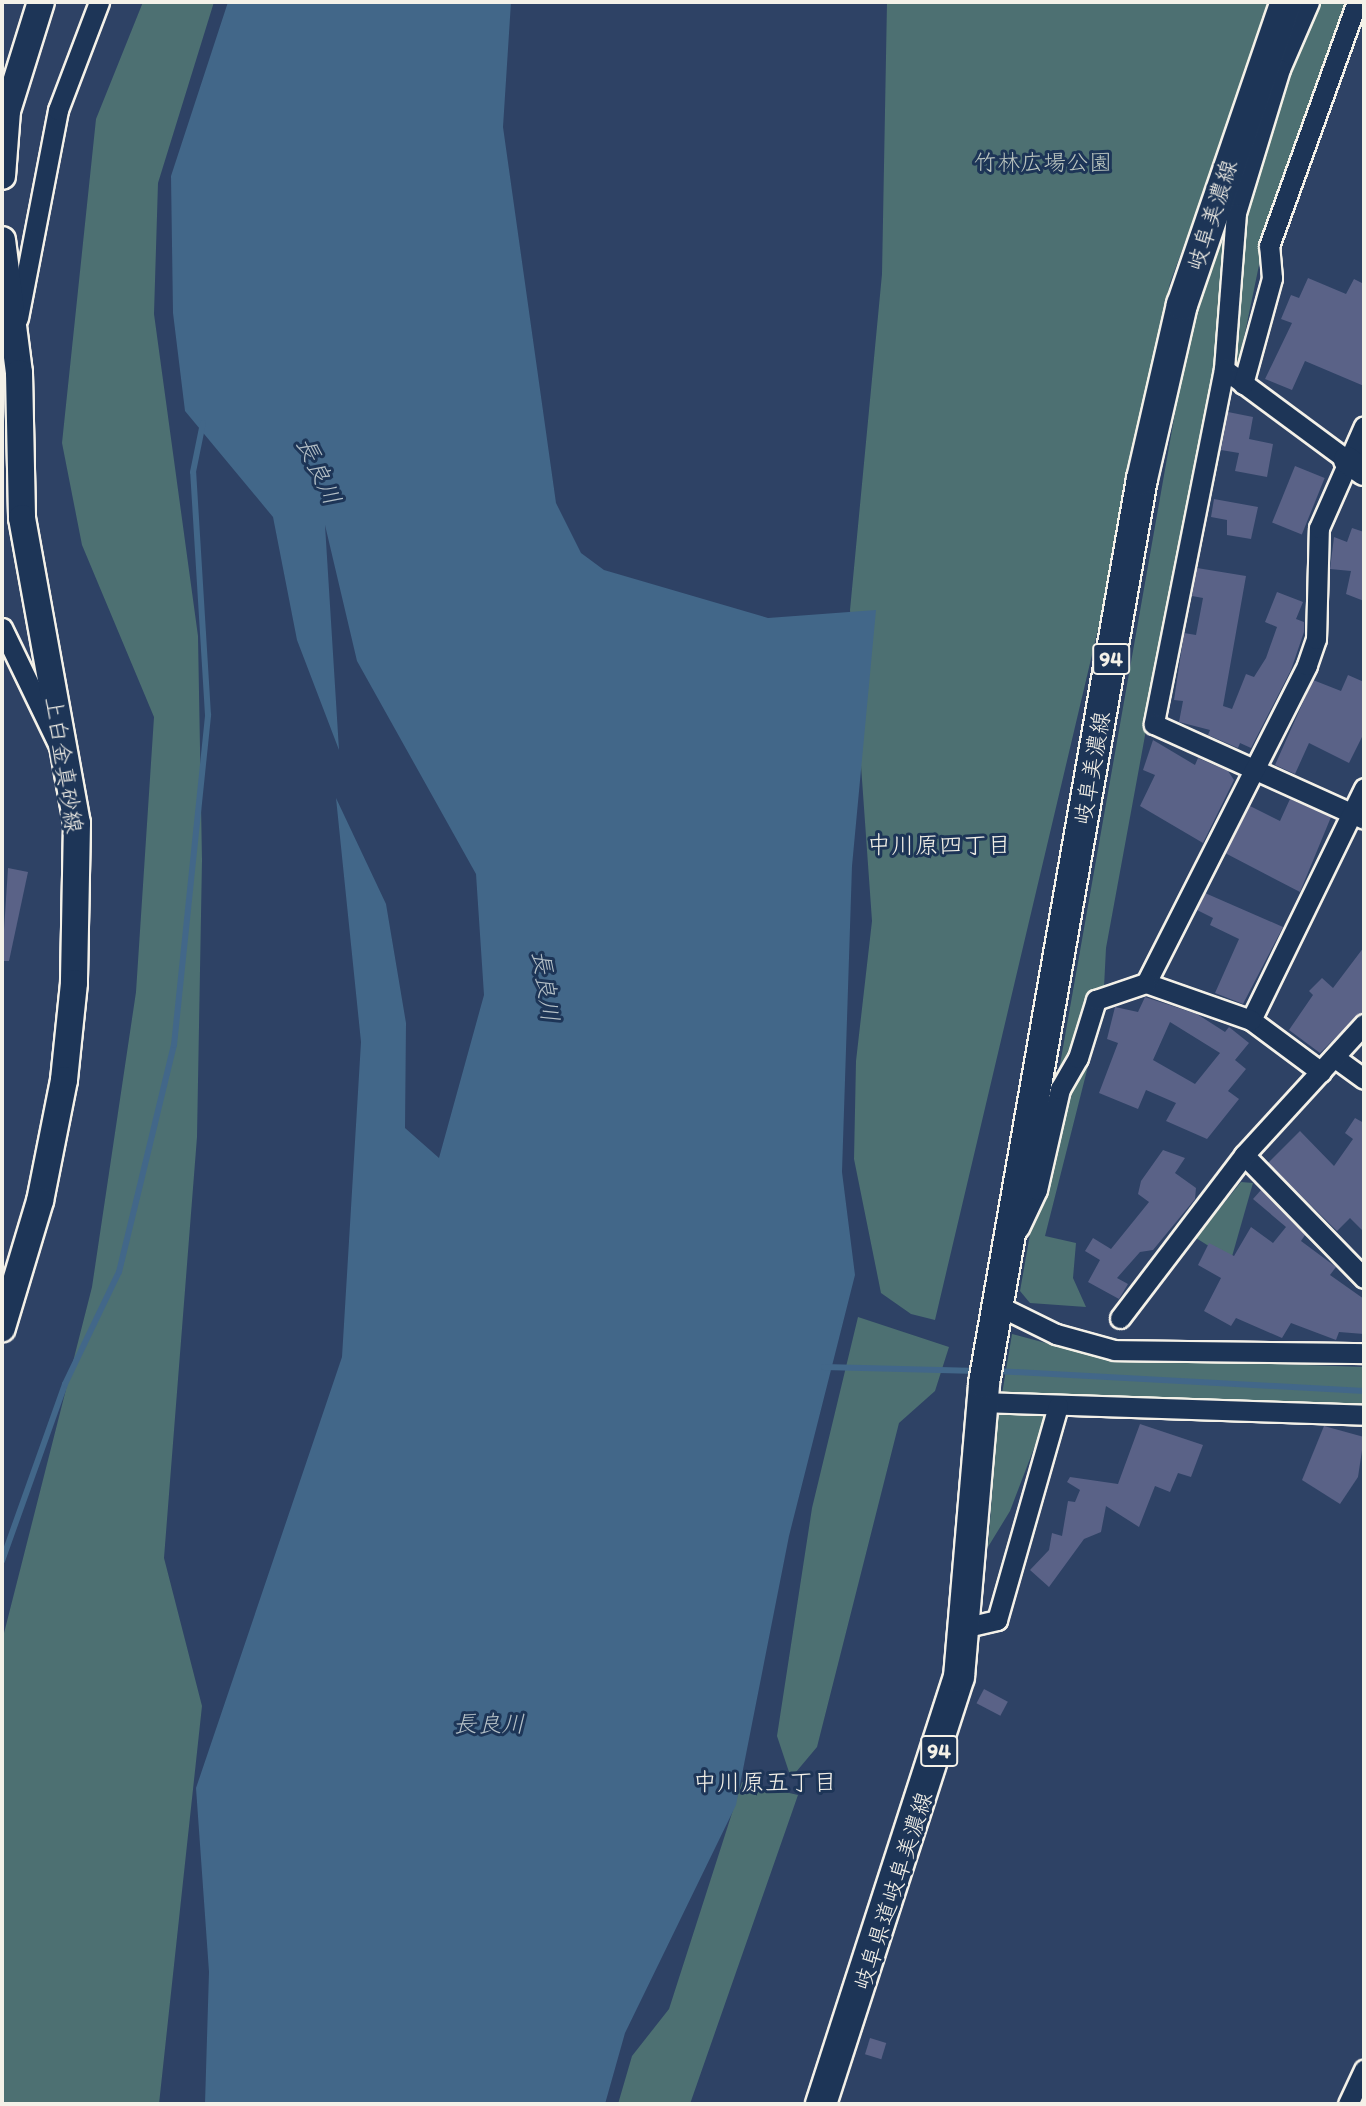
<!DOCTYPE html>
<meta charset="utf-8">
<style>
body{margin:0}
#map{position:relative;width:1366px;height:2106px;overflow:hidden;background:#2e4265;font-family:Itim,"Klee One",sans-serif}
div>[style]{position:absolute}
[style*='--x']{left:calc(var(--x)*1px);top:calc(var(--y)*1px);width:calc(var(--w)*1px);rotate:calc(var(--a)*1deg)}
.green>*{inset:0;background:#4d7072}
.water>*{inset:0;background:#426789}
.stream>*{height:6px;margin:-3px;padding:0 3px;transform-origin:3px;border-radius:3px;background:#426789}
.building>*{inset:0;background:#5a6287;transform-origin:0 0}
.roads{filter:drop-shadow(2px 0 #f4f1e8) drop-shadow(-2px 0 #f4f1e8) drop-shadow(0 2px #f4f1e8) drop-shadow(0 -2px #f4f1e8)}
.street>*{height:19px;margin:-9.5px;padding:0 9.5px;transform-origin:9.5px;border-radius:9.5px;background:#1d3557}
.secondary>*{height:26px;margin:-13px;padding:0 13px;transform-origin:13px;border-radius:13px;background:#1d3557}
.primary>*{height:30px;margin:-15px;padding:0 15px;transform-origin:15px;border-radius:15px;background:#1d3557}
span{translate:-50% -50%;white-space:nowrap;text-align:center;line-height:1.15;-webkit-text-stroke:6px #1d3557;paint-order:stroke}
.shield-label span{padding:2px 5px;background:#1d3557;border:2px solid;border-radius:5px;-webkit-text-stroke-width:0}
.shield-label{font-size:21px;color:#f4f1e8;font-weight:700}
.park-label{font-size:23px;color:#bac4bf}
.street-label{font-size:23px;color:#f4f1e8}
.water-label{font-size:24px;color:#b6c1c7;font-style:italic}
.neighbourhood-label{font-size:24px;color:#f4f1e8}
.frame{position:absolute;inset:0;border:4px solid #f4f1e8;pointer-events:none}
</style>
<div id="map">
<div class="green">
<div style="clip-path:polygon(143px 2px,214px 2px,158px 183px,154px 314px,198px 636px,202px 860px,197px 1137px,164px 1558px,202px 1706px,159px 2104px,2px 2104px,2px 1641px,92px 1287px,136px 992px,154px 717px,82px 545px,62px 443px,96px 119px)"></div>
<div style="clip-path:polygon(887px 2px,1274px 2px,1170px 283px,1104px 604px,935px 1320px,911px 1314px,881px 1293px,854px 1159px,856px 1061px,872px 921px,850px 610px,882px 274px)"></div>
<div style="clip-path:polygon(1299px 2px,1346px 2px,1270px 212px,1234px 386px,1207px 398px,1106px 948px,1103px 1007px,1045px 1236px,1076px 1243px,1073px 1278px,1086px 1307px,1030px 1303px,1020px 1291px,1193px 311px)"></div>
<div style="clip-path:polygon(1241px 1182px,1253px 1183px,1231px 1260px,1196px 1238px)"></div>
<div style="clip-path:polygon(858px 1317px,949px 1347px,935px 1391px,899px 1423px,817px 1747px,791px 1778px,777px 1736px,812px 1508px)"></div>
<div style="clip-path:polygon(1012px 1334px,1102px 1358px,1364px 1367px,1364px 1410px,1054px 1396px,1010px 1511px,988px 1547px,998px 1418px)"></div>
<div style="clip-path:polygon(742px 1782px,798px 1795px,690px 2104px,618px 2104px,632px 2056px,669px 2009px)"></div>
</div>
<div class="water">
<div style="clip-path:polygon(228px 2px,511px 2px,503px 127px,556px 503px,581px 553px,604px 570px,768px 618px,876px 610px,852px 866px,842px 1172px,855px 1275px,789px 1536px,736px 1805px,625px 2033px,605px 2104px,205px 2104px,209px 1972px,196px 1788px,342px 1357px,361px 1042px,336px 798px,386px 904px,406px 1023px,405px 1128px,439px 1158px,484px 995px,476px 874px,357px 661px,325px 525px,339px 750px,297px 640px,273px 517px,185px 411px,173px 313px,171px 176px)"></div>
</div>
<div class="stream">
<div style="--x:824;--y:1367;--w:154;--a:1.5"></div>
<div style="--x:996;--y:1371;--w:369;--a:3.1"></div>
<div style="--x:2;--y:1561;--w:188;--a:-70.4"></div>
<div style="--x:65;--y:1384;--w:124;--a:-64.3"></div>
<div style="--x:119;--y:1272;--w:234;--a:-76.4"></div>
<div style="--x:174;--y:1045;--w:332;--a:-84.1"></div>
<div style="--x:208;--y:715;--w:243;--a:-93.5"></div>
<div style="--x:193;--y:472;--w:50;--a:-78.5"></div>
</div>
<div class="building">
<div style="clip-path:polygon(1308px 278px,1346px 294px,1354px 279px,1364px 284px,1364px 386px,1305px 361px,1292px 390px,1265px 379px,1292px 323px,1281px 319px,1291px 295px,1299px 298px)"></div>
<div style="clip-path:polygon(1228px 412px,1253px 417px,1249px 439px,1273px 444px,1267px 477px,1235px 471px,1239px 453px,1221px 450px)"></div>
<div style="left:1295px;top:466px;width:32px;height:61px;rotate:22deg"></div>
<div style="clip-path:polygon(1214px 499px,1258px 507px,1251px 539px,1227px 535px,1227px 520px,1211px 517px)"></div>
<div style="clip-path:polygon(1352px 528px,1364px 532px,1364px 601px,1346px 594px,1351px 571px,1330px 569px,1334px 537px,1347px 542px)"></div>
<div style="clip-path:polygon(1197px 568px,1246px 576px,1223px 706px,1232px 709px,1246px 674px,1254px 677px,1266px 658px,1277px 627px,1265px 622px,1277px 592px,1303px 602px,1296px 619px,1304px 622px,1304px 632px,1291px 670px,1251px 748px,1240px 743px,1238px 748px,1208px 735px,1210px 730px,1179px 722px,1183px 701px,1174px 700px,1184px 633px,1196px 635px,1203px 598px,1192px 596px)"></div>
<div style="clip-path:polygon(1348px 675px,1364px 682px,1364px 733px,1349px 763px,1309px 743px,1295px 774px,1275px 765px,1313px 680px,1341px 691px)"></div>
<div style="clip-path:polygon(1153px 740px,1195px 765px,1198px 758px,1228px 771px,1234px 780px,1203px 843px,1140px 806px,1155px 775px,1143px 770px)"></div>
<div style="clip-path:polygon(1290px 799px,1331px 817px,1300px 892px,1225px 853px,1250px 806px,1280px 821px)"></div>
<div style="clip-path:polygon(8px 868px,28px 872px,9px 961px,2px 961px)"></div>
<div style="clip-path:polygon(1205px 893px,1283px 927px,1243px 1004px,1215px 993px,1239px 939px,1210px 925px,1213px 918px,1197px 910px)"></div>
<div style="clip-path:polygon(1364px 947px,1364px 1010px,1320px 1053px,1289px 1030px,1313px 995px,1309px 991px,1322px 978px,1333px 988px)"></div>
<div style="clip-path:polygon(evenodd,1145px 997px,1197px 1014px,1225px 1032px,1229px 1027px,1249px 1043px,1235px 1060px,1246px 1069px,1228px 1091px,1239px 1099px,1207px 1139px,1166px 1121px,1176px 1103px,1146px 1090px,1138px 1109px,1099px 1093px,1118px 1043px,1107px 1039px,1115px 1007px,1138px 1012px,1145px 997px,1170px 1022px,1220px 1053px,1195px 1084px,1153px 1060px,1170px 1022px)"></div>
<div style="clip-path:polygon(1355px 1118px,1364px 1123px,1364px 1232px,1350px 1218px,1337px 1231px,1268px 1163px,1300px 1131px,1334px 1166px,1353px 1139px,1345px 1133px)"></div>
<div style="clip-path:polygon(1163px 1150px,1185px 1158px,1175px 1173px,1196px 1188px,1195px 1199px,1153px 1250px,1140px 1252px,1117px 1278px,1128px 1284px,1119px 1299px,1088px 1282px,1100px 1260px,1085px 1251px,1093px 1238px,1111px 1249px,1149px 1202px,1138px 1194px,1141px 1181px)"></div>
<div style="clip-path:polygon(1261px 1190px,1305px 1235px,1301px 1241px,1336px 1267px,1330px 1275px,1364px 1299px,1364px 1334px,1339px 1332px,1336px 1340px,1291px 1323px,1282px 1338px,1236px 1318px,1231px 1326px,1204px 1311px,1221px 1278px,1198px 1265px,1209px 1243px,1234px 1256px,1251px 1227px,1273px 1243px,1286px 1227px,1253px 1199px)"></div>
<div style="clip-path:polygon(1140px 1424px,1203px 1445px,1191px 1477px,1178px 1473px,1170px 1492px,1155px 1486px,1139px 1527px,1106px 1506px,1101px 1532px,1084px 1539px,1049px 1587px,1030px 1570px,1049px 1550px,1052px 1533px,1062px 1536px,1068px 1501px,1075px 1502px,1080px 1490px,1067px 1482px,1070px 1477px,1118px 1484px)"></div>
<div style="clip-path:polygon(1324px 1426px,1364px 1437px,1358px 1477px,1340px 1504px,1302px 1480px)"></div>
<div style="left:984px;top:1689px;width:27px;height:16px;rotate:28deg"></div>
<div style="left:870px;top:2038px;width:17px;height:17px;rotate:17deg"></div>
</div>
<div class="roads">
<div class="street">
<div style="--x:1309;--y:2;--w:73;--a:113.4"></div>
<div style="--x:1280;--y:69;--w:151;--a:107"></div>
<div style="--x:1236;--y:213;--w:156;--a:94.4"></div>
<div style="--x:1224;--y:369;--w:153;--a:36.5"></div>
<div style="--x:18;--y:318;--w:212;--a:-79.1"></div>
<div style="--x:58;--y:110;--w:116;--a:-69.2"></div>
<div style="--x:1224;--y:369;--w:362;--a:101.2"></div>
<div style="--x:1154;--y:724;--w:230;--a:24.3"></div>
<div style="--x:1243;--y:384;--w:110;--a:-74.7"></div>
<div style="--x:1272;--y:278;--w:32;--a:-95"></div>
<div style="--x:1269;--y:246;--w:259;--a:-70.2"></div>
<div style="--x:2;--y:628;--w:140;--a:64.2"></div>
<div style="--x:1251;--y:1020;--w:258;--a:-64"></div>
<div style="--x:1334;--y:1057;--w:37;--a:36"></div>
<div style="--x:1321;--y:1072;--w:87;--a:-143.4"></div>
<div style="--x:1251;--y:1020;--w:111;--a:-160.6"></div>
<div style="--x:1146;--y:983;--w:356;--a:-63.1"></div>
<div style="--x:1307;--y:665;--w:28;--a:-71"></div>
<div style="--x:1316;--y:639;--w:111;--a:-88.5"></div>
<div style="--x:1319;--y:528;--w:111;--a:-66.2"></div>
<div style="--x:1244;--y:1155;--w:172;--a:45.7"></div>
<div style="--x:1019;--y:1228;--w:42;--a:-64.7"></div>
<div style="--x:1037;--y:1190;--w:104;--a:-77.2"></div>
<div style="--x:1060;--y:1089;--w:36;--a:-60"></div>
<div style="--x:1078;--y:1058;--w:61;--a:-72.8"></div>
<div style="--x:1096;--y:1000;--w:53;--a:-18.8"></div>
<div style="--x:999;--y:1306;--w:64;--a:26.2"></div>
<div style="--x:1056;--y:1334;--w:60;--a:15.4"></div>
<div style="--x:1114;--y:1350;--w:250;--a:0.7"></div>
<div style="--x:1120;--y:1318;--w:205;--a:-52.7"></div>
<div style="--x:1244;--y:1155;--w:178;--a:-47.5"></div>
<div style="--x:982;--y:1402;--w:382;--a:1.9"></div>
<div style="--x:967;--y:1627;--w:31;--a:-13"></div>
<div style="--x:997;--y:1620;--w:223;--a:-74.1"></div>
<div style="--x:1348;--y:2104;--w:38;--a:-65"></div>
</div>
<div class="secondary">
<div style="--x:2;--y:176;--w:65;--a:-85.6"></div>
<div style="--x:7;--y:111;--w:114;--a:-72.7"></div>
<div style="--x:2;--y:240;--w:134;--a:82.7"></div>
<div style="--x:19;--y:373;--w:145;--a:88.8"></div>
<div style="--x:22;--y:518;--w:310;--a:79.8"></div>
<div style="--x:77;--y:823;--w:160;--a:91.1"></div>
<div style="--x:74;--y:983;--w:98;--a:95.9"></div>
<div style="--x:64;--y:1080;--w:123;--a:101.2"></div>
<div style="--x:40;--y:1201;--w:133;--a:106.7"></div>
<div style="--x:1347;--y:460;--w:21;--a:35"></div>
</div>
<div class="primary">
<div style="--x:821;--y:2104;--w:449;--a:-72.1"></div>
<div style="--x:959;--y:1677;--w:295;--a:-85.1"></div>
<div style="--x:984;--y:1383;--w:918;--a:-80.09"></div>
<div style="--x:1142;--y:479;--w:179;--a:-77.1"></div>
<div style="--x:1182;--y:305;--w:320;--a:-71.1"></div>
</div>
</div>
<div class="shield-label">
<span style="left:1111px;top:659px">94</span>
<span style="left:939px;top:1751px">94</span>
</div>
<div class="park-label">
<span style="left:1043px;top:162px">竹林広場公園</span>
</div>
<div class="street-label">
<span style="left:1212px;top:215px;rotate:-72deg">岐阜美濃線</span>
<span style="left:64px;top:765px;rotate:81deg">上白金真砂線</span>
<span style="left:1092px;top:768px;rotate:-80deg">岐阜美濃線</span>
<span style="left:893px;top:1891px;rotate:-72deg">岐阜県道岐阜美濃線</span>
</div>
<div class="water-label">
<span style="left:319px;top:471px;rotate:65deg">長良川</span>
<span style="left:546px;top:986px;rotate:82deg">長良川</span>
<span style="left:489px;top:1724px">長良川</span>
</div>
<div class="neighbourhood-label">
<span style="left:939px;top:845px">中川原四丁目</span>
<span style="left:765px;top:1782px">中川原五丁目</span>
</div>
<div class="frame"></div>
</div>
